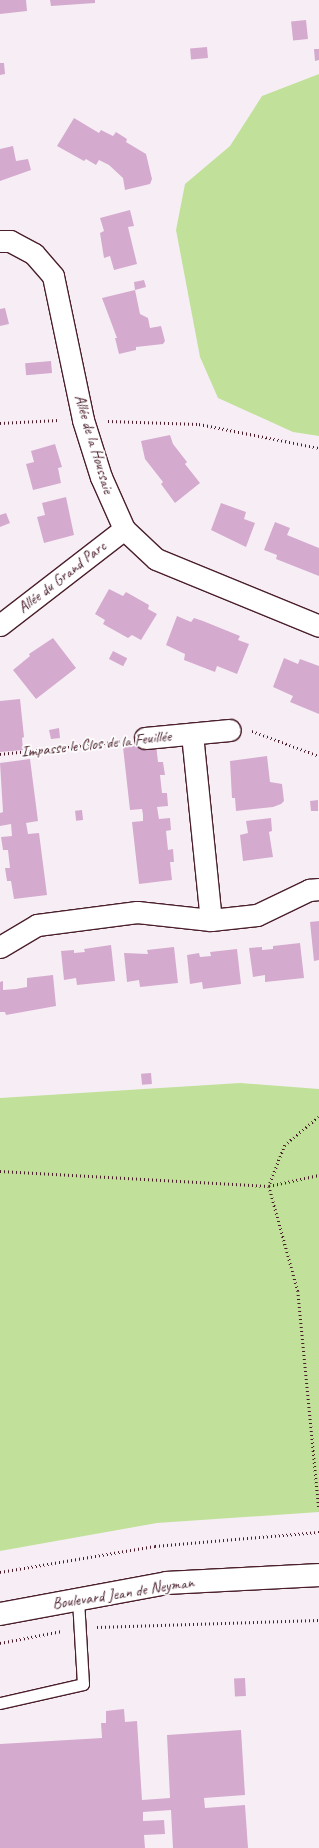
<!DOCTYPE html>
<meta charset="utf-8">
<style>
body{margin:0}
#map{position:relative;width:319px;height:1848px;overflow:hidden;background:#f7eef5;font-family:Caveat,sans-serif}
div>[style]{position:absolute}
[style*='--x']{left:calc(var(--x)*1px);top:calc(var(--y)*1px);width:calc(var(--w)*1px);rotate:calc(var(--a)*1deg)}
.green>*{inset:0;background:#c1e19a}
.building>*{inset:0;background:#d5aacf;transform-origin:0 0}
.path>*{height:2.5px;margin-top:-1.25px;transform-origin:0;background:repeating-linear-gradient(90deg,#4a1f2b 0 1px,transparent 0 4px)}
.roads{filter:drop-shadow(1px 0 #4a1f2b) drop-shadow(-1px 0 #4a1f2b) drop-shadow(0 1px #4a1f2b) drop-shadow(0 -1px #4a1f2b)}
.lane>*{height:11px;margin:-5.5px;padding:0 5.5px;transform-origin:5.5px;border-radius:5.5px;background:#fff}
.street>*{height:21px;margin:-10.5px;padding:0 10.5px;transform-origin:10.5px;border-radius:10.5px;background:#fff}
.secondary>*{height:22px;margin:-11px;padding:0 11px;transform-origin:11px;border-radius:11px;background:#fff}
span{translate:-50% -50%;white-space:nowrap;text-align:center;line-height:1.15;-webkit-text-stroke:3.5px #fff;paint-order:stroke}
.street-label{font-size:16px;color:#4a1f2b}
</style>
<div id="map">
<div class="green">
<div style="clip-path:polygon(319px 74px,319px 436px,293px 432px,218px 398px,200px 357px,176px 230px,185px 184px,230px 146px,262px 96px)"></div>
<div style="clip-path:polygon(240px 1083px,319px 1089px,319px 1512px,157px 1523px,0 1551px,0 1098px)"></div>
</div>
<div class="building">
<div style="clip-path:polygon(0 0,26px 0,27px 11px,0 14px)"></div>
<div style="clip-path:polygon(50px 0,95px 0,95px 3px,51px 6px)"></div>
<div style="left:306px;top:20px;width:19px;height:15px;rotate:84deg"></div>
<div style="left:207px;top:47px;width:11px;height:17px;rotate:85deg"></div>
<div style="clip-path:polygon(314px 49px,319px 49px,319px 60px,315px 61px)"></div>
<div style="clip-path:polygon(0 63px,4px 63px,5px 74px,0 75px)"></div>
<div style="clip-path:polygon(74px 118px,99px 133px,101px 130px,113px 136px,116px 132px,127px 139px,126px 142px,146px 154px,152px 179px,150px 184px,125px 190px,123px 178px,109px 165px,99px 160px,96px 165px,86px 159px,84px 161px,57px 146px)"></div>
<div style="clip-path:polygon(13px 146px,16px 161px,28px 159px,31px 170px,0 181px,0 149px)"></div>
<div style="clip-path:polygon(130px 210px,134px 226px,128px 227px,137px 264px,114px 270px,110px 256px,104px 258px,100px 233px,104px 231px,100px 218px)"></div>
<div style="clip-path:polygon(144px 280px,146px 287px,135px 290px,140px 314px,148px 318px,150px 328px,161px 326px,165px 341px,163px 344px,136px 347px,136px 350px,119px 354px,115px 338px,117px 338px,102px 298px,135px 290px,134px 282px)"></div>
<div style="clip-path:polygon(5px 308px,9px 324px,0 326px,0 309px)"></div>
<div style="left:51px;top:361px;width:12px;height:26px;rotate:85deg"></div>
<div style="clip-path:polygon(170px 435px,173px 444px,187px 462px,185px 464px,200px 483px,175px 503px,161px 484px,163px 482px,145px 459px,141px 441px)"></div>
<div style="clip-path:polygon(55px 444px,62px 467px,58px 468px,61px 483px,33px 490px,26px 464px,34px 462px,31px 451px)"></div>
<div style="clip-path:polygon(66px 497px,74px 535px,44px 543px,37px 517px,45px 515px,42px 503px)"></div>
<div style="clip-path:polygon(221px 503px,246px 512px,244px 519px,255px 523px,246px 547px,211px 530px)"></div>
<div style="clip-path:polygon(6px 513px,10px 523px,0 527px,0 515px)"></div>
<div style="clip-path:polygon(275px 522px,290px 528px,287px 535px,319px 548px,319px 576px,276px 559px,277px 555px,264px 550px)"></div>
<div style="clip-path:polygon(109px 589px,123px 596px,126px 592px,149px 605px,148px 609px,157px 614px,141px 640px,132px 635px,128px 638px,103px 624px,105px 620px,95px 614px)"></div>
<div style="clip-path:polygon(177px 616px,191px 622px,194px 618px,203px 621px,240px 636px,238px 640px,249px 644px,237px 674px,217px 666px,215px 672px,184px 660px,185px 654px,166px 645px)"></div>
<div style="clip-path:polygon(53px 638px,76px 668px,36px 699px,13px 670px,30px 656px,29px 654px)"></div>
<div style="left:113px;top:651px;width:16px;height:9px;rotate:27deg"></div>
<div style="clip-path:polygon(284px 658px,298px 664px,300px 659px,319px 666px,319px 714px,290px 702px,293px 696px,273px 687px)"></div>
<div style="clip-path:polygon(20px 699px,24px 737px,22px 738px,23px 750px,0 752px,0 701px)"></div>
<div style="clip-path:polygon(59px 728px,60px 738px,51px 739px,49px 730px)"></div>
<div style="clip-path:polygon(156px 744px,158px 762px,163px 762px,165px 775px,160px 775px,162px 793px,167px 793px,168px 806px,157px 807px,159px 819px,170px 818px,171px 830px,166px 831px,168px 850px,173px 849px,174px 862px,170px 862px,172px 880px,139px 884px,132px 822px,143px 821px,143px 815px,142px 809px,130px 810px,123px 747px)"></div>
<div style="clip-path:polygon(267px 756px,270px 782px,282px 784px,284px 801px,281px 804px,273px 807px,236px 811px,235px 798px,232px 798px,230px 761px)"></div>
<div style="clip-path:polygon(30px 759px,38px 821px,26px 823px,27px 828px,28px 834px,39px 833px,47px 895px,14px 899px,11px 881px,7px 881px,5px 868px,10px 868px,8px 850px,3px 850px,1px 837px,12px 836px,11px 824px,0 826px,0 813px,3px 812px,0 763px)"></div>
<div style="clip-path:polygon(318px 800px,318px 811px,311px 811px,310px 801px)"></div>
<div style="left:82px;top:810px;width:10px;height:7px;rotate:84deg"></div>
<div style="clip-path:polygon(271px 818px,272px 831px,269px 832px,273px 857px,243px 861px,240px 835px,248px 833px,246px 821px)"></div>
<div style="clip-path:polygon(319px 921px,319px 960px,314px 961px,310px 922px)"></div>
<div style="clip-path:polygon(300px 943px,304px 978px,265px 982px,265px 975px,253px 977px,249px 948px,262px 947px,262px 950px,273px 949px,273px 946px)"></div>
<div style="clip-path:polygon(111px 945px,115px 981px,77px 985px,76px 978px,64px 980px,61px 951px,74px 950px,74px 953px,85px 952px,84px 949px)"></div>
<div style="clip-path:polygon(174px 947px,178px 983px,140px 987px,139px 980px,127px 982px,124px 953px,148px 954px,147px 950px)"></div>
<div style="clip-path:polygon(237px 949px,241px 984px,203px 989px,202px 982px,190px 984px,187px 955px,199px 953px,200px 957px,211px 956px,210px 952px)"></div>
<div style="clip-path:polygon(53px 975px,56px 1006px,6px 1015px,5px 1012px,0 1012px,0 982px,3px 981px,3px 990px,16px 989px,27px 987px,27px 978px)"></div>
<div style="left:151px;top:1073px;width:11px;height:10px;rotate:85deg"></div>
<div style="left:245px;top:1678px;width:18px;height:11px;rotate:87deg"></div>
<div style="clip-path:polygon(124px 1709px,125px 1722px,137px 1721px,142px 1800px,170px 1798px,167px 1735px,241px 1730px,245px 1795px,204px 1798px,205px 1808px,245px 1805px,248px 1848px,173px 1848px,171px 1810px,143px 1812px,143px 1821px,164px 1820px,165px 1834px,144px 1835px,145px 1848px,0 1848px,0 1744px,102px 1738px,101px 1723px,106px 1723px,106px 1711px)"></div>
</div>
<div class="path">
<div style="--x:108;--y:421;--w:91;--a:1.9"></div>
<div style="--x:199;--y:424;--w:122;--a:11.3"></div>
<div style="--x:0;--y:423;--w:59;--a:-2.9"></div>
<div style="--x:252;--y:731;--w:72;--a:20.5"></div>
<div style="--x:0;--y:754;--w:124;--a:-6"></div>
<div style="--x:319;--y:1117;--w:44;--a:140.5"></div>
<div style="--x:285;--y:1145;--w:44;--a:111.3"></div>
<div style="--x:269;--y:1186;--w:109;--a:74.6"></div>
<div style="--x:298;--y:1291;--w:219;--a:84.5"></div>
<div style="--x:0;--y:1171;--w:269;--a:3.2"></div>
<div style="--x:269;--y:1186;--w:51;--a:-12.4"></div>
<div style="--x:0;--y:1572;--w:157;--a:-9.5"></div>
<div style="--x:155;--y:1546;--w:165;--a:-4.9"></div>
<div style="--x:97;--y:1627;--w:222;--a:-1.8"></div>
<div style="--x:0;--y:1643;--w:63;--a:-11"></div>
</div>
<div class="roads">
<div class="lane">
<div style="--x:0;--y:1703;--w:85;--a:-12.9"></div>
<div style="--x:83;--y:1684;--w:85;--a:-93.4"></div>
</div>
<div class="street">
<div style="--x:0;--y:241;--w:10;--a:0"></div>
<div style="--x:10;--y:241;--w:27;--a:28"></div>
<div style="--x:34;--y:254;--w:29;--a:49"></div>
<div style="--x:53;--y:276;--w:147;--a:78.2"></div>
<div style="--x:83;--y:420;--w:60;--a:72.5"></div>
<div style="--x:101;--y:477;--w:57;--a:66.1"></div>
<div style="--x:124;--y:529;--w:44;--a:43.2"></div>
<div style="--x:156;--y:559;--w:176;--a:22.3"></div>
<div style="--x:0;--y:625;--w:157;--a:-37.7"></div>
<div style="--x:192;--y:734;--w:187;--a:84.2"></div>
<div style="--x:145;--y:738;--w:85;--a:-5.4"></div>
<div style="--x:0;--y:947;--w:43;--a:-30.7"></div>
<div style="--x:37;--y:925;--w:101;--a:-7.4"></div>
<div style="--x:137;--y:912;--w:74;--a:6.2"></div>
<div style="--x:211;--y:920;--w:46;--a:-6.2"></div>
<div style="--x:257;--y:915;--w:58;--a:-25.7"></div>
<div style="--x:309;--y:890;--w:10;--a:-6"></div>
</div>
<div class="secondary">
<div style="--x:0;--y:1614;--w:170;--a:-10.5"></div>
<div style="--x:167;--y:1583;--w:152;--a:-3"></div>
</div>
</div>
<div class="street-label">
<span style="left:94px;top:444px;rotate:73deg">Allée de la Houssaie</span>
<span style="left:62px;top:577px;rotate:-38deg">Allée du Grand Parc</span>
<span style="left:96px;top:744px;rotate:-6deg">Impasse le Clos de la Feuillée</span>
<span style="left:123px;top:1593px;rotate:-9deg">Boulevard Jean de Neyman</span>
</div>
</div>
